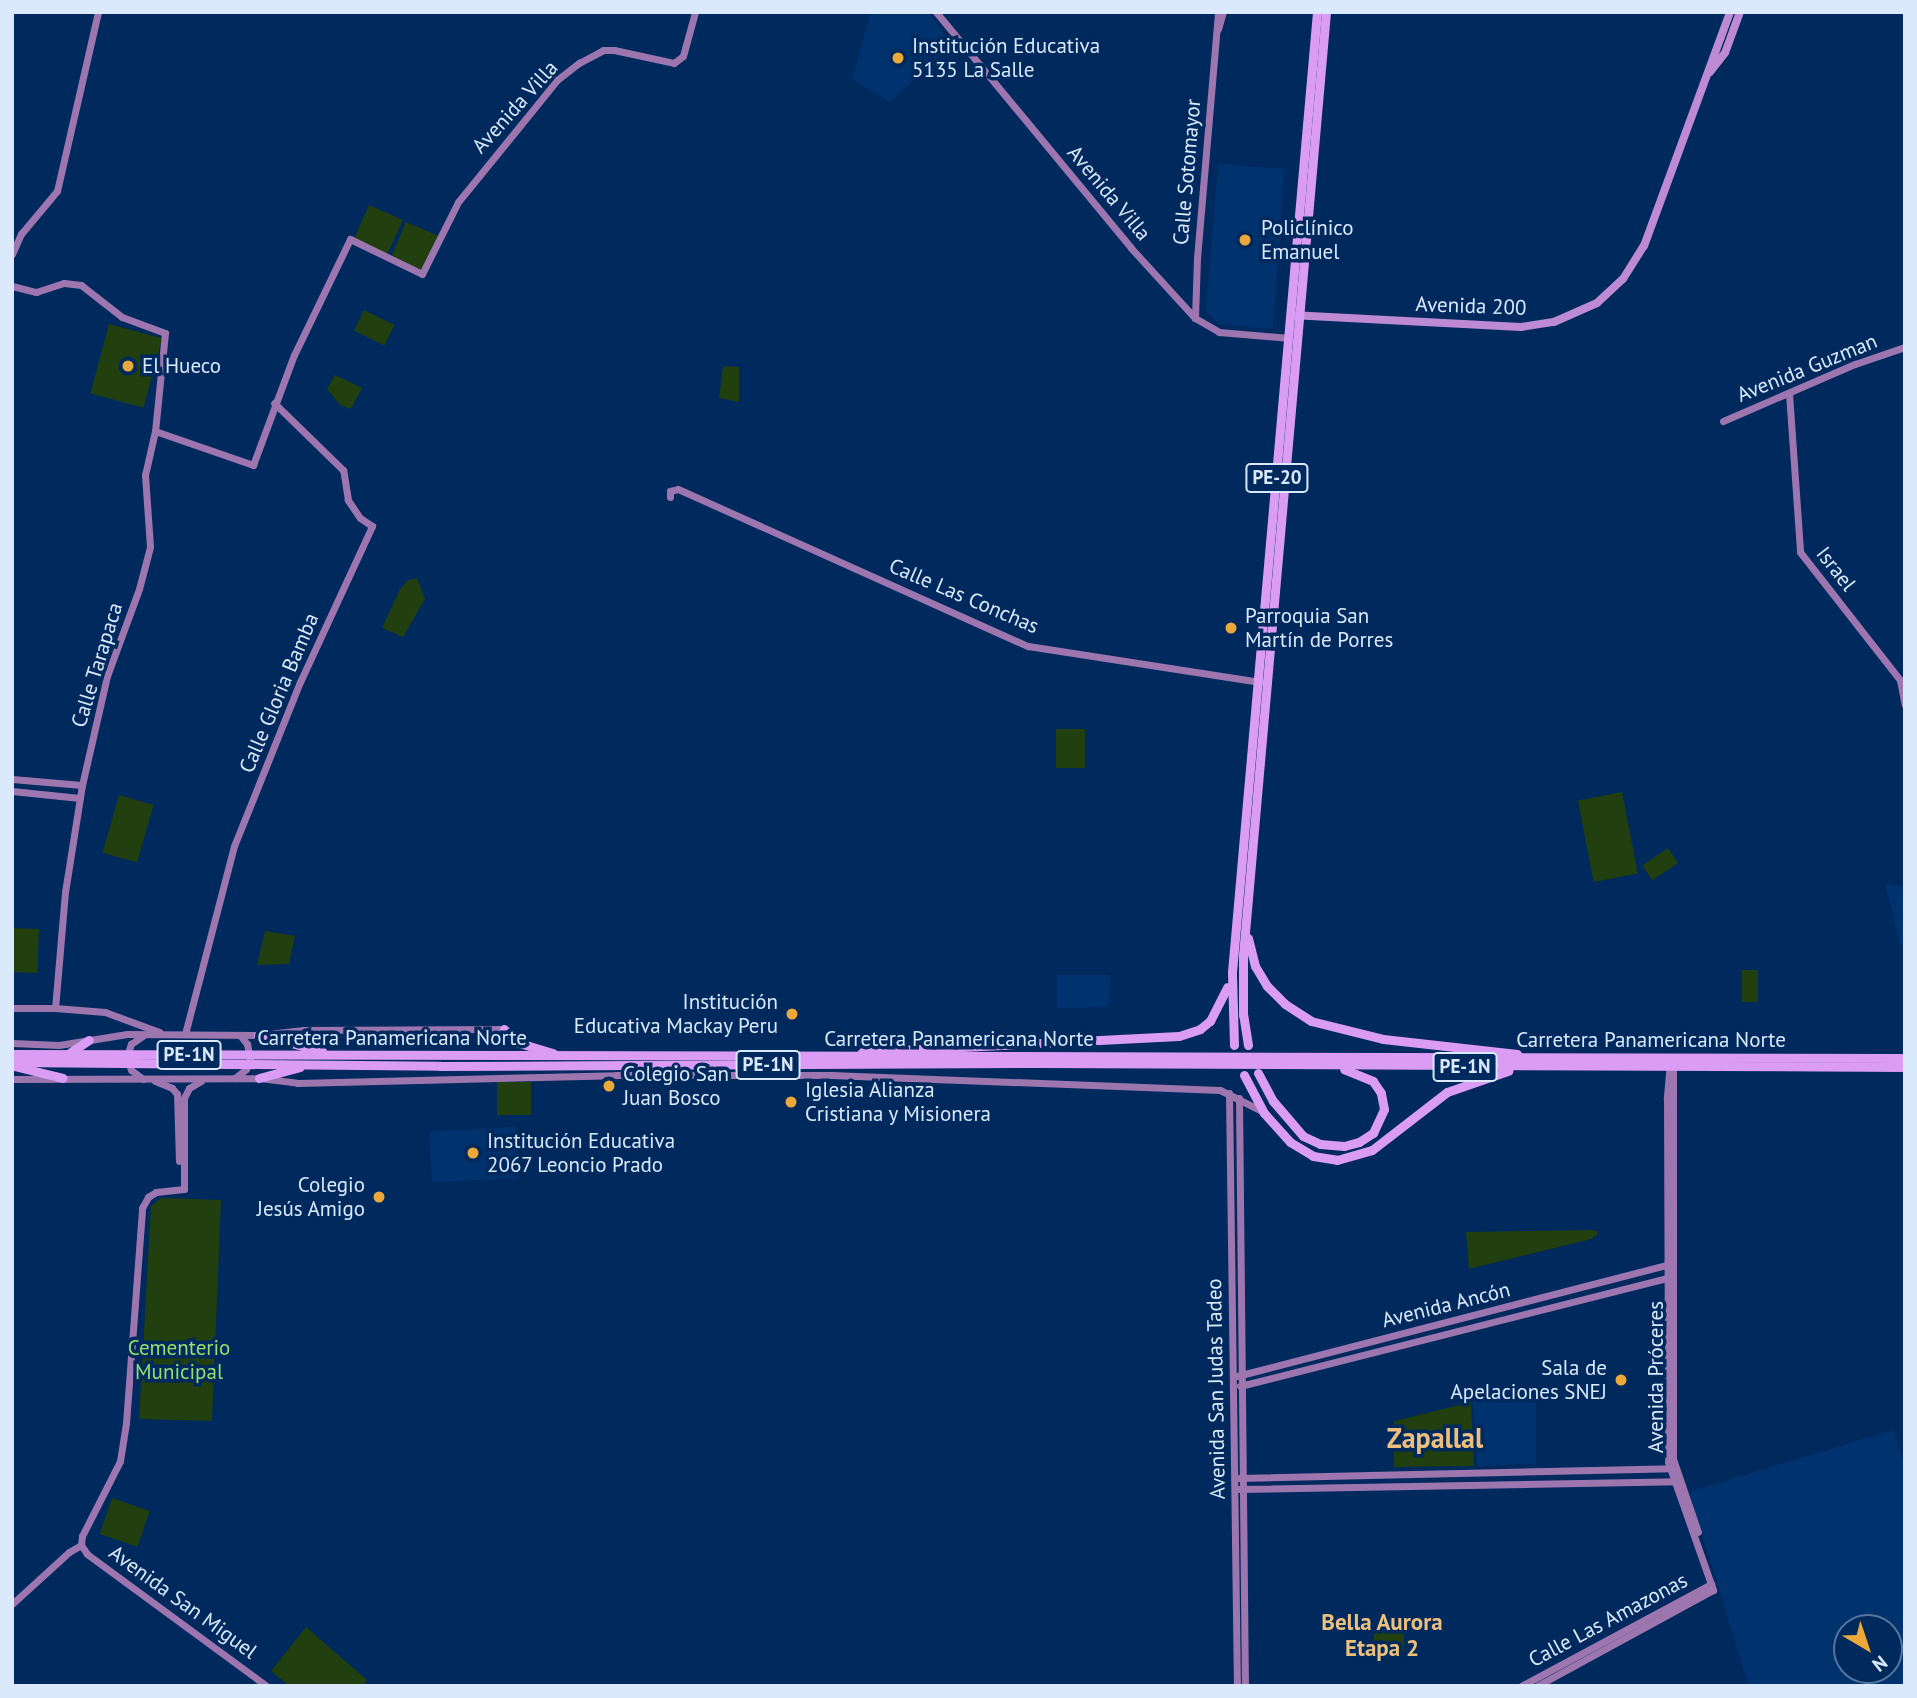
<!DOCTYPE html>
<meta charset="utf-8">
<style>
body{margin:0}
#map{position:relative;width:1917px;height:1698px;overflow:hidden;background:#00295d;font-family:"PT Sans",sans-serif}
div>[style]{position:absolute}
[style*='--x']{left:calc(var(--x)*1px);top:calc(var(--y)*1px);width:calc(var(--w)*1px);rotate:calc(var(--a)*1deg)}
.built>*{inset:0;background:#00326d;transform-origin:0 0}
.green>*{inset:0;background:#213f0f;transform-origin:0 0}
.secondary>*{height:7px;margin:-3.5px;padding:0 3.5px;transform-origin:3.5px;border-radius:3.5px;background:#9e76af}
.primary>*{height:8px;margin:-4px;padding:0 4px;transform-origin:4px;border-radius:4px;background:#be8ad3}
.highway>*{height:9px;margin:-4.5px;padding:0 4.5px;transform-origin:4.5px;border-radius:4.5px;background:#db9cf5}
.dots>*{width:19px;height:19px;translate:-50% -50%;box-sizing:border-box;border:4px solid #00295d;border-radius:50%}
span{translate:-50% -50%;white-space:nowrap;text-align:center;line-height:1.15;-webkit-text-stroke:7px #00295d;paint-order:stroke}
.shield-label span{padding:2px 5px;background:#00295d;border:2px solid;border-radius:5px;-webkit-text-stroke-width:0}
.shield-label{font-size:19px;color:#dbe9fd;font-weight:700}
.poi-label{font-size:21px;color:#dbe9fd}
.left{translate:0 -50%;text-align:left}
.right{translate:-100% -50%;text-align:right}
.street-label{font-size:21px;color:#dbe9fd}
.park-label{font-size:21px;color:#94e16c}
.neighbourhood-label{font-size:23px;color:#edbf7c;font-weight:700}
.district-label{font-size:28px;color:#edbf7c;font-weight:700}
.frame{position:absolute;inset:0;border:14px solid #dbe9fd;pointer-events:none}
.north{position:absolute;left:1833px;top:1614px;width:70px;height:70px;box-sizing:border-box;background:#00295d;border:2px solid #58769d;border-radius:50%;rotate:141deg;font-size:19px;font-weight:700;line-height:28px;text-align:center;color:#dbe9fd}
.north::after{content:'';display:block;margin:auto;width:24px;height:32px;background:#eca93a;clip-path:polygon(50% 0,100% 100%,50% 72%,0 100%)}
</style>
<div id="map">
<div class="built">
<div style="clip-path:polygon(871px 12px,928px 12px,952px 44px,890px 102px,852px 79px)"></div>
<div style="clip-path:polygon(1218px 164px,1284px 169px,1273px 329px,1219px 324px,1206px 312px)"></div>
<div style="clip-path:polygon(1885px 883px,1905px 887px,1905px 944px,1900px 944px)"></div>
<div style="clip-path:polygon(1057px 975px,1110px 975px,1109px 1004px,1106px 1007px,1057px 1008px)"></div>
<div style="left:515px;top:1127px;width:51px;height:86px;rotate:87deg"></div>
<div style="clip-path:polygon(1533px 1386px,1536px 1388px,1536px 1464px,1477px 1466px,1473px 1401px)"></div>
<div style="clip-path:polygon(evenodd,1893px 1430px,1905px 1468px,1905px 1686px,1749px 1686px,1689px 1492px,1893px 1430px,1847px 1628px,1889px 1628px,1889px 1670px,1847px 1670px,1847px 1628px)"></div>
</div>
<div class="green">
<div style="left:369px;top:205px;width:37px;height:38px;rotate:24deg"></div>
<div style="left:406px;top:222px;width:39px;height:38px;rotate:23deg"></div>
<div style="left:364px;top:310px;width:34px;height:23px;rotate:26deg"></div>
<div style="left:109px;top:324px;width:55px;height:72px;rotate:15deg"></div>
<div style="clip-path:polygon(723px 366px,739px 367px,739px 402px,719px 398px)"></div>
<div style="clip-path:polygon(335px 375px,362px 388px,351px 409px,340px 405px,327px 389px)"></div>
<div style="clip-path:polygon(417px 578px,425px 599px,403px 637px,382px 628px,400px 589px,408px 580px)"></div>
<div style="left:1056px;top:729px;width:29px;height:39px"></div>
<div style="left:1622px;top:792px;width:83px;height:45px;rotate:79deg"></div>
<div style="left:119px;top:795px;width:36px;height:60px;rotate:16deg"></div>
<div style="left:1668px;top:848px;width:18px;height:31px;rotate:56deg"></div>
<div style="left:12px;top:928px;width:27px;height:44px;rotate:2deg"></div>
<div style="clip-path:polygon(265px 931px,295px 936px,289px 964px,257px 965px)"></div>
<div style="left:1742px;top:970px;width:16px;height:32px"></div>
<div style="left:497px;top:1082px;width:34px;height:33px"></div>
<div style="clip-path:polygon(161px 1198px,221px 1200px,212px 1421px,139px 1419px,151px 1206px)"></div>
<div style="clip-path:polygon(1592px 1230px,1597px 1231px,1597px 1235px,1591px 1239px,1469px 1269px,1466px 1232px)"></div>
<div style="clip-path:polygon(1471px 1402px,1474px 1466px,1394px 1467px,1394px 1421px)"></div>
<div style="left:112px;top:1498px;width:40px;height:38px;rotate:19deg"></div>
<div style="clip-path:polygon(306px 1627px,367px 1680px,362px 1686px,289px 1686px,271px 1671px)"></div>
<div style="left:1404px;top:1631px;width:20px;height:30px;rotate:90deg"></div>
</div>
<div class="secondary">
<div style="--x:936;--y:12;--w:306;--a:50.4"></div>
<div style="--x:1131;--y:248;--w:95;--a:47.6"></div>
<div style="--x:1195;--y:318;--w:28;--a:30"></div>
<div style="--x:1219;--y:332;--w:70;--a:4.9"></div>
<div style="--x:1218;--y:29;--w:18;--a:-74"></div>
<div style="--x:12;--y:254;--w:22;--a:-66"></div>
<div style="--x:21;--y:234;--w:56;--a:-50.1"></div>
<div style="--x:57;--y:191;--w:184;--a:-77.1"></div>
<div style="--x:12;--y:286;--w:25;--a:14"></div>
<div style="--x:36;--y:292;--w:29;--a:-18"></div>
<div style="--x:64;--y:283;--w:17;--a:7"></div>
<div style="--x:81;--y:285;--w:52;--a:38"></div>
<div style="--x:122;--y:317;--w:46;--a:20.4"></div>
<div style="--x:165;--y:333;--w:99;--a:95.8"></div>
<div style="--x:155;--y:431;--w:45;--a:102.8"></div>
<div style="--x:145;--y:475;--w:72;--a:86"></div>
<div style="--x:150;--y:547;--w:43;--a:104.7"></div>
<div style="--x:139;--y:589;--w:93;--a:110.2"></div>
<div style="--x:107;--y:676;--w:112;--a:102.9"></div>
<div style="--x:82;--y:785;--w:108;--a:99"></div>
<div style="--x:65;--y:892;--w:116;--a:94.9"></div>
<div style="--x:1195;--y:318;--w:60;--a:-88.1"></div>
<div style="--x:1197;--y:258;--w:247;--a:-85.1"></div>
<div style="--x:1789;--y:393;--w:159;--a:86"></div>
<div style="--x:1800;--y:552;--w:162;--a:52"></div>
<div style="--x:1900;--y:680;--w:25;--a:79"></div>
<div style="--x:1723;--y:421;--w:144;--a:-23.4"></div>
<div style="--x:1855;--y:364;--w:53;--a:-18.8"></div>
<div style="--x:155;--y:431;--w:104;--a:19.1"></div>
<div style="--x:253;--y:465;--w:117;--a:-69.6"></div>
<div style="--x:294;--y:355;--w:129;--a:-64.2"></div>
<div style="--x:350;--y:239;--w:80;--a:25.9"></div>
<div style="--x:422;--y:274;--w:80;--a:-63.4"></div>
<div style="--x:458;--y:202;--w:157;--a:-50.9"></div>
<div style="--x:557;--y:80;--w:28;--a:-38"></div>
<div style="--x:579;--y:63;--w:27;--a:-28"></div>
<div style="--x:603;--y:50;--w:11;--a:0"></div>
<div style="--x:614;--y:50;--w:61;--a:12.2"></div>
<div style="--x:674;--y:63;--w:11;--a:-38"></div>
<div style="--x:683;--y:56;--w:46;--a:-74.7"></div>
<div style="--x:670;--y:497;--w:6;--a:-90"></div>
<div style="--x:670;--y:491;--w:8;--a:-14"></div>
<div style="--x:678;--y:489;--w:384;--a:24.2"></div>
<div style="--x:1028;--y:646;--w:235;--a:8.8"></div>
<div style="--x:12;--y:779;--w:70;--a:4.9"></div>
<div style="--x:12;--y:791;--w:68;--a:5.9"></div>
<div style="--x:12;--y:1008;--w:43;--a:0"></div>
<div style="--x:55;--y:1008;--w:50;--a:4.6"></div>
<div style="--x:105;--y:1012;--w:58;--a:20.3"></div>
<div style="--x:185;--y:1034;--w:194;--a:-75.4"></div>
<div style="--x:234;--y:846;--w:177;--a:-68.1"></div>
<div style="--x:300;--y:682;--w:172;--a:-65.2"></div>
<div style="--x:372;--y:526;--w:14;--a:-146"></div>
<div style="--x:360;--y:518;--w:22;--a:-124"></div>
<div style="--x:348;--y:500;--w:30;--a:-99"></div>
<div style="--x:343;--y:470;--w:96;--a:-135.8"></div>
<div style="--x:12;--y:1043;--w:47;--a:2.4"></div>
<div style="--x:59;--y:1045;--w:69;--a:-9.2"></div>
<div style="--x:127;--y:1034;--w:131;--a:0.4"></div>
<div style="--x:258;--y:1035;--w:46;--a:-6.2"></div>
<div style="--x:304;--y:1030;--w:200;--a:-0.3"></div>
<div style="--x:1670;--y:1062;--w:37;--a:95"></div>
<div style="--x:1667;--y:1099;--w:363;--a:89.8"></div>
<div style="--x:1668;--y:1462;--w:136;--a:70.6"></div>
<div style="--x:1673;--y:1062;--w:397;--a:90"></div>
<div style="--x:1673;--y:1459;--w:77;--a:71.1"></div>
<div style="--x:235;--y:1078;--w:14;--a:-39"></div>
<div style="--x:246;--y:1069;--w:11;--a:-68"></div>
<div style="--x:250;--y:1059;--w:15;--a:-101"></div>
<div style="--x:247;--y:1044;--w:11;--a:-128"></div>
<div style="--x:12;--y:1079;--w:247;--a:-0.2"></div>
<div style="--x:259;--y:1078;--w:38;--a:7"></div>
<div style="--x:297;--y:1083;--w:319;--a:-1.4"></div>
<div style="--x:616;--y:1075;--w:215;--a:0"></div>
<div style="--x:831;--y:1075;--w:389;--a:2.2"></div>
<div style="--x:1220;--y:1090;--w:47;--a:26.6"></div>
<div style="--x:143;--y:1079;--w:15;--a:-143"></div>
<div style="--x:131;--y:1070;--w:15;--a:-106"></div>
<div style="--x:127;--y:1056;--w:13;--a:-72"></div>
<div style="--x:131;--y:1044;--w:16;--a:-35"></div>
<div style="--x:155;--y:1081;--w:18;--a:22"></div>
<div style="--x:172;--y:1088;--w:8;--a:50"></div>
<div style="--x:177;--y:1094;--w:67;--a:88.3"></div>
<div style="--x:1229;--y:1093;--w:593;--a:89.23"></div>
<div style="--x:1239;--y:1098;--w:588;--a:89.42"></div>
<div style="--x:1237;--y:1376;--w:444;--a:-14.5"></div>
<div style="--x:1240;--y:1386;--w:440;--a:-14.2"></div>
<div style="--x:1239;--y:1478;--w:433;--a:-1.3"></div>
<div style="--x:1238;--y:1489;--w:440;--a:-1"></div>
<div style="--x:81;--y:1545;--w:9;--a:-84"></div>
<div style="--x:82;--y:1536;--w:84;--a:-63.1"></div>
<div style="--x:120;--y:1461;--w:38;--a:-81"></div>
<div style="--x:126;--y:1423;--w:216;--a:-85.7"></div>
<div style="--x:142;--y:1208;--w:13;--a:-61"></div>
<div style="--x:148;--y:1197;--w:9;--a:-32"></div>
<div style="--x:156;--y:1192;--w:28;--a:-6"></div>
<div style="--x:184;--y:1189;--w:91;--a:-90"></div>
<div style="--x:184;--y:1098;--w:11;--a:-63"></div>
<div style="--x:189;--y:1088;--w:14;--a:-30"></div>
<div style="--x:81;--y:1545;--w:11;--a:56"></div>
<div style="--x:87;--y:1554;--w:223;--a:36.3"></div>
<div style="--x:12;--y:1604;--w:77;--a:-42.4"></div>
<div style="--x:69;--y:1552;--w:14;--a:-30"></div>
<div style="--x:1521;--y:1686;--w:216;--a:-28.2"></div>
<div style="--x:1537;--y:1686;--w:200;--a:-28.6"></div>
</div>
<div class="primary">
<div style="--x:1710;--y:72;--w:24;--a:-52"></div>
<div style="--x:1725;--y:53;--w:44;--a:-69.9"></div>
<div style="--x:1291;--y:315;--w:230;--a:3"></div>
<div style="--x:1521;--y:327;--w:33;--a:-9"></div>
<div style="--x:1554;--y:322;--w:47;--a:-23.8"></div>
<div style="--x:1597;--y:303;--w:35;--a:-43"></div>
<div style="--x:1623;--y:279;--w:39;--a:-58"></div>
<div style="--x:1644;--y:246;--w:249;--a:-69.8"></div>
</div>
<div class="highway">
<div style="--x:1248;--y:938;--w:29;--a:76"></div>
<div style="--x:1255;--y:966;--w:23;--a:59"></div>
<div style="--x:1267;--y:986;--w:25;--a:45"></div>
<div style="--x:1285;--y:1004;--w:31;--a:33"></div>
<div style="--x:1311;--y:1021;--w:74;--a:14"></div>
<div style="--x:1383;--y:1039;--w:135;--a:6.4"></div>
<div style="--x:504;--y:1029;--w:18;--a:47"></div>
<div style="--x:516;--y:1042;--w:39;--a:17"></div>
<div style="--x:258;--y:1035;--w:66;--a:14"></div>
<div style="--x:1234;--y:1045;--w:73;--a:-91.6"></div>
<div style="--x:1232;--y:972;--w:964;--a:-84.94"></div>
<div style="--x:1248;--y:1045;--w:30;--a:-99"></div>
<div style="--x:1243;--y:1015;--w:60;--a:-90"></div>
<div style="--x:1243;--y:955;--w:947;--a:-84.97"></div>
<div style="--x:862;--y:1052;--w:317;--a:-2.9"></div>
<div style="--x:1179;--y:1036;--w:22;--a:-18"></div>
<div style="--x:1200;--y:1029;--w:13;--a:-39"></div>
<div style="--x:1210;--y:1021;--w:38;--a:-63"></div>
<div style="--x:12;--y:1054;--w:1893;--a:0.12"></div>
<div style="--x:68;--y:1054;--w:25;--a:-34"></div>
<div style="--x:12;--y:1062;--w:428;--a:0.5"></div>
<div style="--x:440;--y:1066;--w:597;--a:-0.29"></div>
<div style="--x:1037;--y:1063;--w:868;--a:0.26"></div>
<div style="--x:14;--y:1066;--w:50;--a:13.8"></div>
<div style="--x:1258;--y:1073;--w:32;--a:62"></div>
<div style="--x:1273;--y:1101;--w:46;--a:49.4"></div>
<div style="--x:1303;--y:1136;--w:19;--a:25"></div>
<div style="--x:1320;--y:1144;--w:24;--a:5"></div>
<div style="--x:1344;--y:1146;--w:16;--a:-15"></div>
<div style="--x:1359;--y:1142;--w:17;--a:-33"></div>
<div style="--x:1373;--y:1133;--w:26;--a:-65"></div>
<div style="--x:1384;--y:1109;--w:16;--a:-101"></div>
<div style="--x:1381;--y:1093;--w:14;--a:-124"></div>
<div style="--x:1373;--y:1081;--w:31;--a:-158"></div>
<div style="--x:1244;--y:1075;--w:43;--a:62.2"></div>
<div style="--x:1264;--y:1113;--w:39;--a:48"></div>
<div style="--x:1290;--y:1142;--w:27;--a:31"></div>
<div style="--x:1313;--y:1156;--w:24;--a:9"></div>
<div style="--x:1337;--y:1160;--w:36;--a:-16"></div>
<div style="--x:1372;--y:1150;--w:95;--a:-37.7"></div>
<div style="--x:1447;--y:1092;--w:65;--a:-19"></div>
<div style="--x:259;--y:1078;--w:42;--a:-15"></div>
</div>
<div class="dots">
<div style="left:898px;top:58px;background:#eca93a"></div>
<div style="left:1245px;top:240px;background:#eca93a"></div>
<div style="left:128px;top:366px;background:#eca93a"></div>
<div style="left:1231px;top:628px;background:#eca93a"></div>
<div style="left:792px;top:1014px;background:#eca93a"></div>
<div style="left:609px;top:1086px;background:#eca93a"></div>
<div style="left:791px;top:1102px;background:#eca93a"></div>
<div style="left:473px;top:1153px;background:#eca93a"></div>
<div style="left:379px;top:1197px;background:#eca93a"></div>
<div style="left:1621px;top:1380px;background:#eca93a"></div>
</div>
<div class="shield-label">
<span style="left:1277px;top:478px">PE-20</span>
<span style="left:189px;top:1055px">PE-1N</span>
<span style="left:768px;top:1065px">PE-1N</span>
<span style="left:1465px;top:1067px">PE-1N</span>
</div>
<div class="poi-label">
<span class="left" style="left:912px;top:58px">Institución Educativa<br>5135 La Salle</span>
<span class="left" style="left:1261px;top:240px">Policlínico<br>Emanuel</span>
<span class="left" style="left:142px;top:366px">El Hueco</span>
<span class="left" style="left:1245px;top:628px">Parroquia San<br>Martín de Porres</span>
<span class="right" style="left:778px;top:1014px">Institución<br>Educativa Mackay Peru</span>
<span class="left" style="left:623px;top:1086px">Colegio San<br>Juan Bosco</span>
<span class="left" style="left:805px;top:1102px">Iglesia Alianza<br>Cristiana y Misionera</span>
<span class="left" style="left:487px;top:1153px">Institución Educativa<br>2067 Leoncio Prado</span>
<span class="right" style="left:365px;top:1197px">Colegio<br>Jesús Amigo</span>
<span class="right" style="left:1607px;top:1380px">Sala de<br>Apelaciones SNEJ</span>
</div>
<div class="street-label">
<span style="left:515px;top:107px;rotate:-48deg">Avenida Villa</span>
<span style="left:1187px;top:172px;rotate:-85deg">Calle Sotomayor</span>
<span style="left:1109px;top:193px;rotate:50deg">Avenida Villa</span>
<span style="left:1471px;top:306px;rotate:2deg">Avenida 200</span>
<span style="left:1807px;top:368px;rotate:-22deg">Avenida Guzman</span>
<span style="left:1836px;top:569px;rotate:52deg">Israel</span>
<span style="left:964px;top:596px;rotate:23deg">Calle Las Conchas</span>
<span style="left:97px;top:665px;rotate:-73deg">Calle Tarapaca</span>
<span style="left:279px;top:693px;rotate:-67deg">Calle Gloria Bamba</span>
<span style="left:392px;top:1038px">Carretera Panamericana Norte</span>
<span style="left:959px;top:1039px">Carretera Panamericana Norte</span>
<span style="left:1651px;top:1040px">Carretera Panamericana Norte</span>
<span style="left:1446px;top:1305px;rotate:-14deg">Avenida Ancón</span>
<span style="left:1656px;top:1377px;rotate:-90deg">Avenida Próceres</span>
<span style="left:1216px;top:1389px;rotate:-91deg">Avenida San Judas Tadeo</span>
<span style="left:183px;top:1602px;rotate:36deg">Avenida San Miguel</span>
<span style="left:1608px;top:1620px;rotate:-28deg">Calle Las Amazonas</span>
</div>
<div class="park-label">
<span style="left:179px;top:1360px">Cementerio<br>Municipal</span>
</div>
<div class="neighbourhood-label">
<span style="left:1382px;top:1635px">Bella Aurora<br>Etapa 2</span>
</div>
<div class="district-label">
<span style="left:1435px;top:1438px">Zapallal</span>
</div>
<div class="frame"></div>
<div class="north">N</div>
</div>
